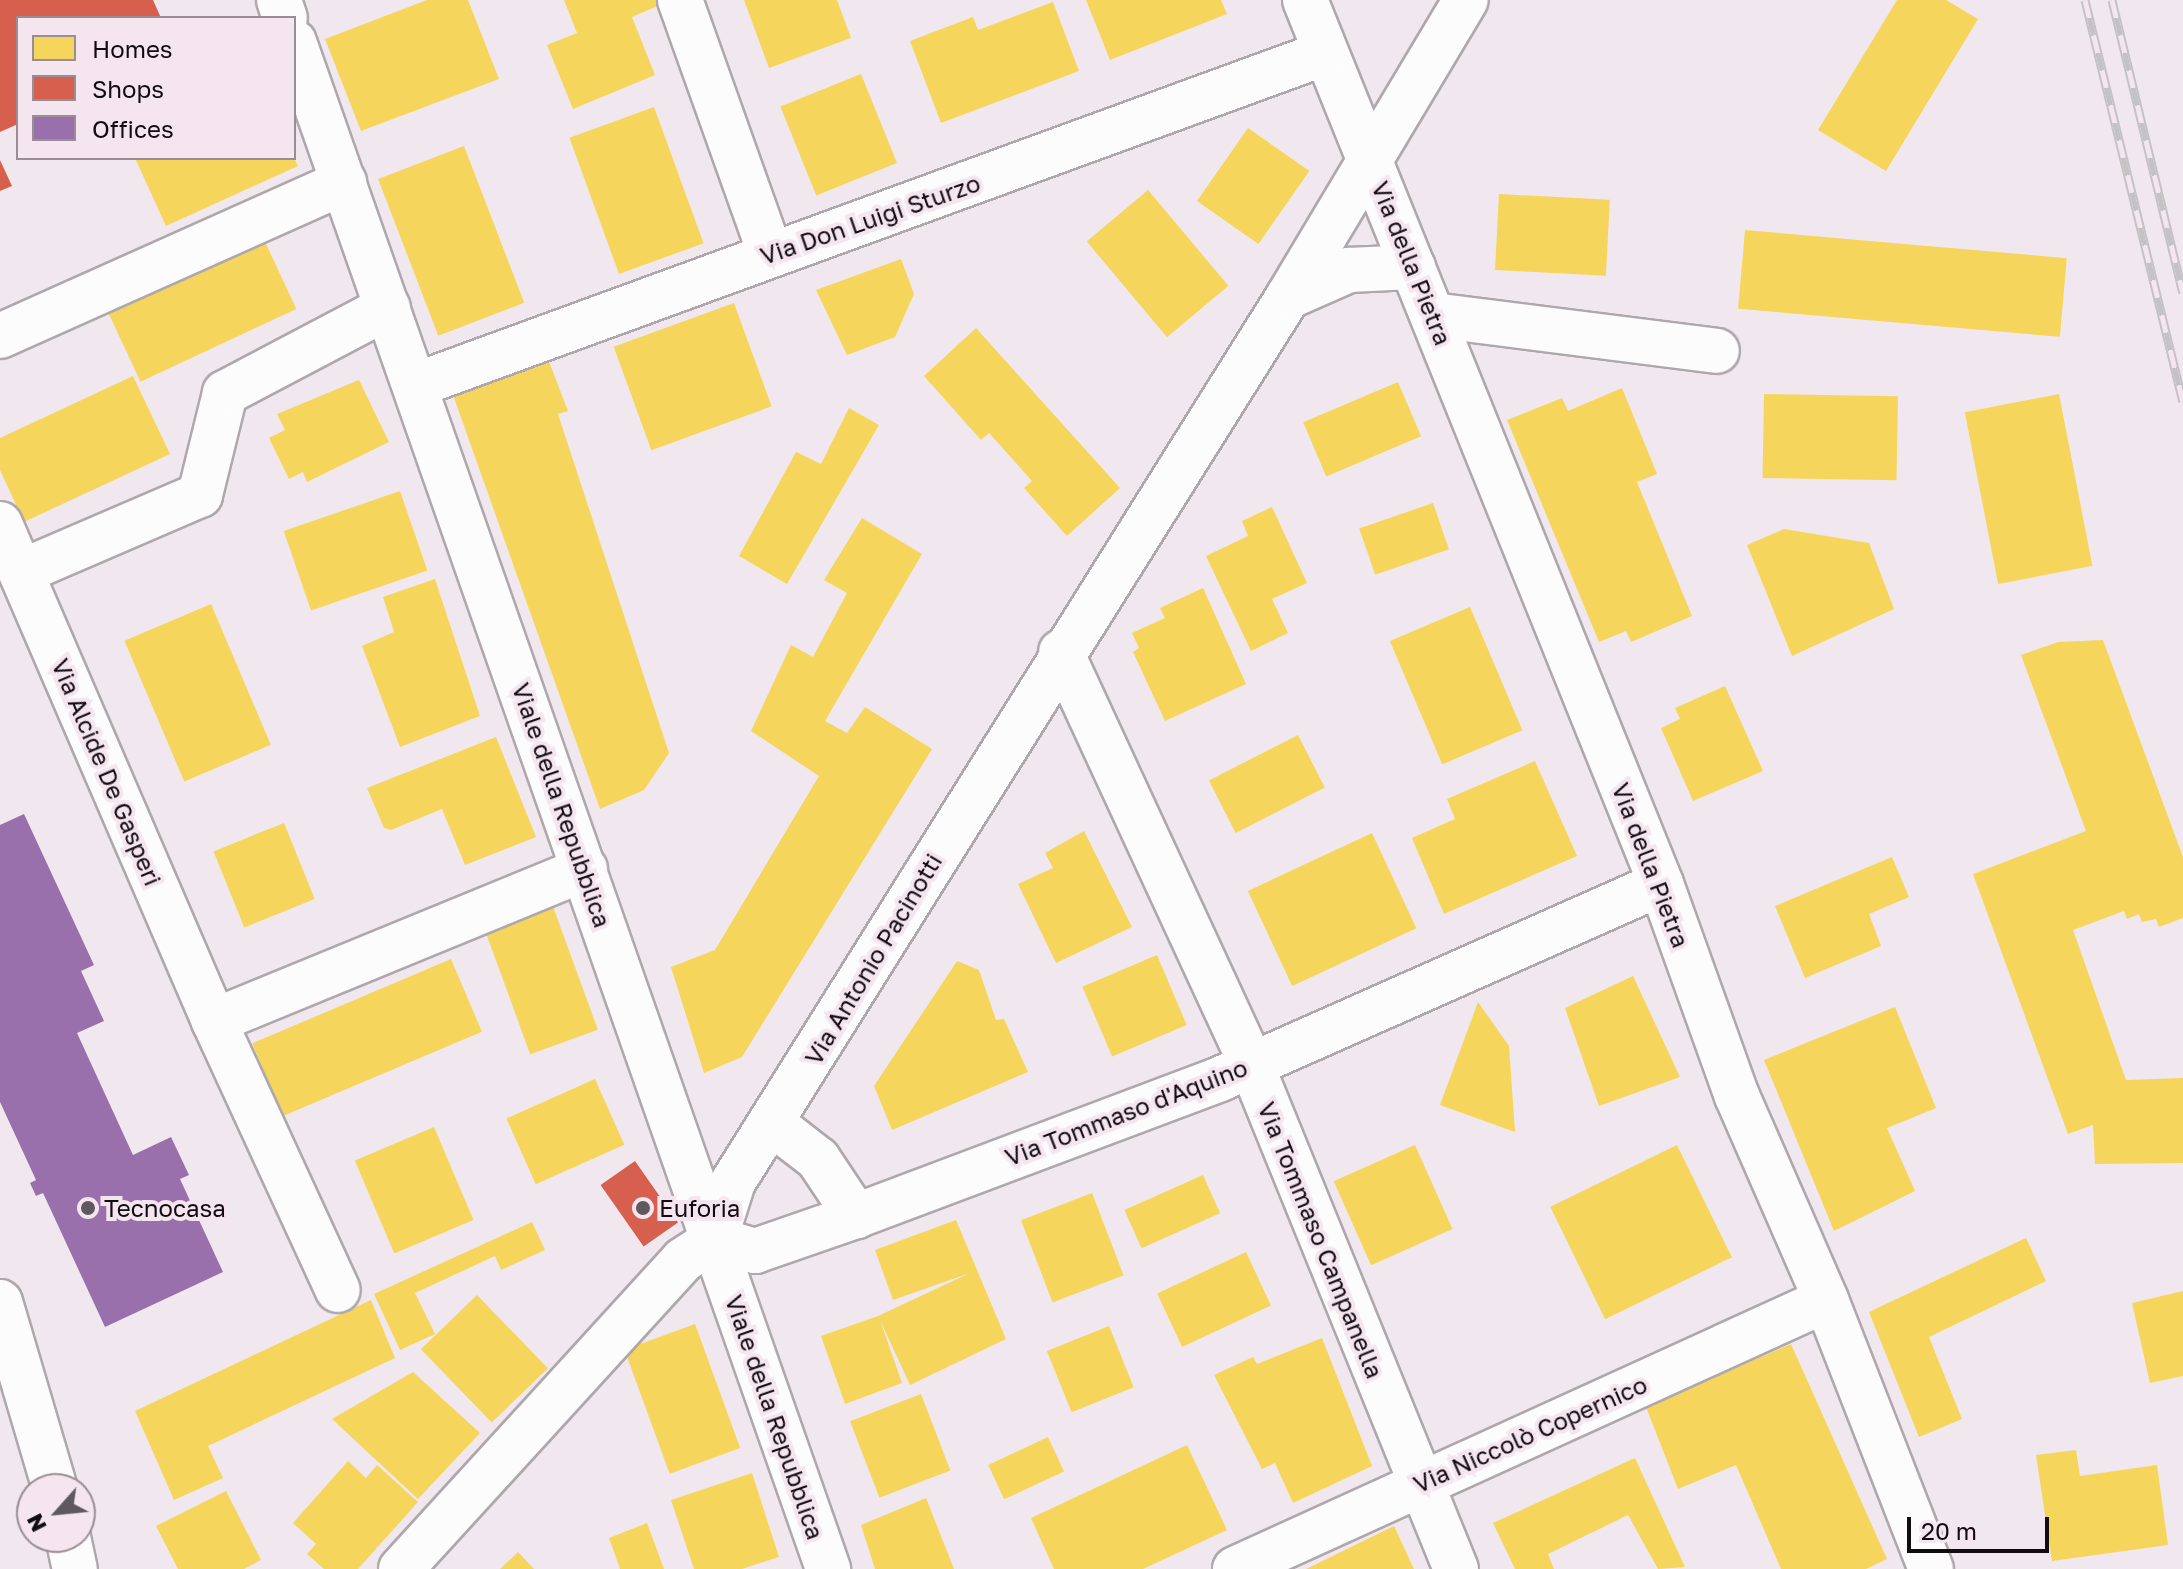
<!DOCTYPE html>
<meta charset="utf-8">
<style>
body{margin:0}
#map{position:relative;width:2183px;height:1569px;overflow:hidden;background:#f0e8ee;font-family:"Golos Text",sans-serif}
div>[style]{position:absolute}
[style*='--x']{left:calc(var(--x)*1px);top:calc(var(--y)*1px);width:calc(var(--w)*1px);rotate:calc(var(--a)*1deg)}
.homes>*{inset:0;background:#f6d55c;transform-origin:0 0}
.shops>*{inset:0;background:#d6604d;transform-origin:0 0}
.offices>*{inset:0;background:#9970ab}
.roads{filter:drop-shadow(2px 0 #aea8ac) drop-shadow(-2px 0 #aea8ac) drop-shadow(0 2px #aea8ac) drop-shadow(0 -2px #aea8ac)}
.minor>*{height:44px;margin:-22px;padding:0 22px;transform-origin:22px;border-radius:22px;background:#fdfcfc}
.major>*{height:44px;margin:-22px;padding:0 22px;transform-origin:22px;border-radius:22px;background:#fdfcfc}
.rail>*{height:9px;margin-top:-4.5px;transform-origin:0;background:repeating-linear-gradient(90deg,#f4e5ef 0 18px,#c4c2c4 0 36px);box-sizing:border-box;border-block:2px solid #c4c2c4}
.dots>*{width:22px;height:22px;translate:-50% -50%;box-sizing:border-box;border:4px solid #f4e5ef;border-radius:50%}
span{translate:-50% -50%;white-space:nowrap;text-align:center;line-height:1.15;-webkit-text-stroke:8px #f4e5ef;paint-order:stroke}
.street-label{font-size:24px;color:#110c0f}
.poi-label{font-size:24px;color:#110c0f}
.left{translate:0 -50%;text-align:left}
.legend{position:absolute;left:16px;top:16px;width:280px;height:144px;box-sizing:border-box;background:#f4e5ef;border:2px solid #998e95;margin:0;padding:10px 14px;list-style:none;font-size:24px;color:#110c0f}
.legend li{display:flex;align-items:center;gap:16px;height:40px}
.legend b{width:40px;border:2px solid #998e95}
.north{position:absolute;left:16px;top:1473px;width:80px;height:80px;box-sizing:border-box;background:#f4e5ef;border:2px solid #998e95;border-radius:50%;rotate:243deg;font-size:22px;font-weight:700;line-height:32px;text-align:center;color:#110c0f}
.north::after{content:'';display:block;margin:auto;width:28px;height:36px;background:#5f595d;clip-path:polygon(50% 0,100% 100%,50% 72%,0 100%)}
.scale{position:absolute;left:1907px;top:1517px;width:142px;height:36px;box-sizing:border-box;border:4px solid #110c0f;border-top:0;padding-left:10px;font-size:24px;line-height:28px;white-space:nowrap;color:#110c0f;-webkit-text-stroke:6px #f4e5ef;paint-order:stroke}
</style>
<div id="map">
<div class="homes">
<div style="clip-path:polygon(427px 0,468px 0,499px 79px,361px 131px,325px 39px)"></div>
<div style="clip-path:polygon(564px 0,658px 0,660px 5px,632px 17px,655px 75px,573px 109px,547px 45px,577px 33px)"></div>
<div style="clip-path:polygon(744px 0,837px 0,851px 38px,769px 68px)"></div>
<div style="clip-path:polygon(1086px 0,1221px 0,1227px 14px,1110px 60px)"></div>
<div style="clip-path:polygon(1897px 0,1946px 0,1978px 19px,1886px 171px,1818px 130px)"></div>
<div style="clip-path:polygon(1053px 2px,1079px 71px,941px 123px,910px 41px,973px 17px,978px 30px)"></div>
<div style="left:861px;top:74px;width:96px;height:87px;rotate:68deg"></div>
<div style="left:654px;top:107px;width:145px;height:90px;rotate:70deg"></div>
<div style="left:1248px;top:128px;width:75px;height:89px;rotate:35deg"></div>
<div style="left:464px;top:146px;width:168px;height:92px;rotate:69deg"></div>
<div style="clip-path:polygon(135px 158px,294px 158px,298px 166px,166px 226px)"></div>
<div style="left:1148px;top:190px;width:125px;height:80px;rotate:50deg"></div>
<div style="left:1499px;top:194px;width:111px;height:76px;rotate:3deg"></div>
<div style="left:1745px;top:230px;width:323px;height:79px;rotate:5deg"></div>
<div style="left:260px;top:231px;width:86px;height:172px;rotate:65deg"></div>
<div style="clip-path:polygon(901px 259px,914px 294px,895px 337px,847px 355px,816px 290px)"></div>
<div style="left:734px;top:303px;width:110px;height:128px;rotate:70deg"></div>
<div style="clip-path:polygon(976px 328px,1120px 488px,1067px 536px,1024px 488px,1032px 481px,989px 433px,981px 440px,924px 376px)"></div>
<div style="clip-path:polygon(548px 359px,568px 411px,558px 414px,669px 753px,644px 790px,600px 809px,453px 395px)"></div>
<div style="clip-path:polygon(133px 376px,170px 454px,24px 522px,0 470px,0 438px)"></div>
<div style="clip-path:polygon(359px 380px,389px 442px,307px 482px,303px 472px,289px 479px,269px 438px,285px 430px,277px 414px)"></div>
<div style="left:1398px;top:382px;width:59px;height:103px;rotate:67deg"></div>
<div style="clip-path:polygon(1622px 388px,1657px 474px,1637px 482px,1692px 616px,1631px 642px,1626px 631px,1599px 642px,1507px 420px,1562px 398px,1568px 411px)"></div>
<div style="left:1764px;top:394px;width:134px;height:84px;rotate:1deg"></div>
<div style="left:2059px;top:394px;width:175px;height:96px;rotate:79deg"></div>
<div style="clip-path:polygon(849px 408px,879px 425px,787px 584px,739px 556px,796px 452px,821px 464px)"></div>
<div style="left:400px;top:491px;width:84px;height:123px;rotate:71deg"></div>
<div style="left:1433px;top:503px;width:49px;height:78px;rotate:71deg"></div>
<div style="clip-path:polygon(1272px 507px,1307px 583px,1272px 599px,1288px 633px,1251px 651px,1206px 556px,1248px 536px,1242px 521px)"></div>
<div style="clip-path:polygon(862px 518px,922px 554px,825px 721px,847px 733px,865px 707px,932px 749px,742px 1057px,704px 1073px,671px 967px,715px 950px,819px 776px,751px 731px,791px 645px,813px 657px,847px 593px,824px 580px)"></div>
<div style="clip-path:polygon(1784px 529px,1869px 543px,1894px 609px,1792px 656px,1747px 545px)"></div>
<div style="clip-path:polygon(435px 579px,480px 716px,400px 747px,362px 646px,394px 632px,383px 597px)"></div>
<div style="clip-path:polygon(1203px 588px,1246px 684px,1165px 721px,1133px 652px,1139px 648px,1132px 633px,1165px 618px,1160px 608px)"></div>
<div style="left:211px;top:604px;width:153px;height:94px;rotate:67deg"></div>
<div style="left:1470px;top:607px;width:134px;height:87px;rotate:67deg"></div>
<div style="clip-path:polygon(2103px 640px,2183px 857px,2183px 918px,2159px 927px,2156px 919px,2142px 922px,2139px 914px,2127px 919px,2124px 911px,2073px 930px,2126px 1080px,2183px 1078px,2183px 1163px,2095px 1164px,2093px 1125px,2068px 1134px,1973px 874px,2086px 831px,2021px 655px,2058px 642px)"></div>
<div style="clip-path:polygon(1725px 686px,1763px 771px,1693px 801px,1661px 728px,1680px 719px,1675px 708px)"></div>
<div style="left:1298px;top:735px;width:59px;height:100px;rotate:63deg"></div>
<div style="clip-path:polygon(496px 737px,536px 837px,465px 865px,442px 809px,391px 830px,384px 828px,367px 788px)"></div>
<div style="clip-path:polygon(1535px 761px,1577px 856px,1444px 914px,1412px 838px,1455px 819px,1447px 799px)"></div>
<div style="left:284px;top:823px;width:82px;height:76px;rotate:68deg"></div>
<div style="clip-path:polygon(1084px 831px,1132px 927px,1056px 963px,1018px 884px,1053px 868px,1045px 853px)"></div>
<div style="left:1372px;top:833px;width:105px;height:137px;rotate:65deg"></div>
<div style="clip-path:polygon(1892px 857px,1909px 897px,1869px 914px,1881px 946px,1805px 978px,1775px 906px)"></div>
<div style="left:551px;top:901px;width:137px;height:72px;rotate:70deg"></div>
<div style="left:1157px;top:955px;width:76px;height:81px;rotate:67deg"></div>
<div style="left:451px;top:959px;width:79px;height:216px;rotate:67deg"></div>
<div style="clip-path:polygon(957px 961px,979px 970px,996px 1020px,1004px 1019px,1028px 1072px,892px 1130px,874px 1086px)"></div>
<div style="clip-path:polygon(1633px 976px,1680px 1077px,1599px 1106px,1565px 1008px)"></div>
<div style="clip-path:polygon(1478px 1002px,1509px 1046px,1515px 1132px,1440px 1105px)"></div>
<div style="clip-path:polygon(1895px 1007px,1936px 1108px,1887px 1128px,1915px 1191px,1834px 1231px,1764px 1060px)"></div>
<div style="left:595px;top:1079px;width:72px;height:97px;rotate:66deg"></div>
<div style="left:434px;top:1127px;width:101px;height:86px;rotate:67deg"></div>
<div style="left:1415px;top:1145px;width:92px;height:89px;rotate:66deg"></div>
<div style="left:1677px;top:1145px;width:125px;height:141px;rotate:64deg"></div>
<div style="left:1203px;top:1175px;width:42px;height:86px;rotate:66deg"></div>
<div style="left:1092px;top:1193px;width:88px;height:76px;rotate:69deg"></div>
<div style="clip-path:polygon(956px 1220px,1006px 1339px,910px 1385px,880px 1320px,902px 1383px,845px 1404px,821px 1336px,878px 1316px,970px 1273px,893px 1300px,875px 1250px)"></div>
<div style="clip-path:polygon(532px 1222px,545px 1250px,501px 1270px,495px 1256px,415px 1293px,435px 1334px,400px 1350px,374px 1294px)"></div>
<div style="clip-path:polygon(2026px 1238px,2046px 1281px,1929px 1337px,1962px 1419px,1919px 1437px,1869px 1312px)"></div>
<div style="left:1246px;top:1252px;width:59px;height:98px;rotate:65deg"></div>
<div style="clip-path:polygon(2183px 1291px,2183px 1376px,2150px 1383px,2132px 1303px)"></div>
<div style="left:477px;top:1295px;width:102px;height:78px;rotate:46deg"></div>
<div style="clip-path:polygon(371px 1300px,395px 1358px,208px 1446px,223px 1478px,174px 1500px,135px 1411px)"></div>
<div style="left:695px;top:1324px;width:132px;height:75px;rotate:70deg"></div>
<div style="left:1109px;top:1326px;width:66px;height:67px;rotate:68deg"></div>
<div style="clip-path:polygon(1322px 1338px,1372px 1466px,1293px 1503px,1275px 1463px,1262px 1469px,1214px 1375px,1253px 1357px,1257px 1364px)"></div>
<div style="clip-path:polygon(1791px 1344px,1887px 1559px,1866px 1569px,1781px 1569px,1736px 1465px,1678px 1489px,1646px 1407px)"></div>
<div style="clip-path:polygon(413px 1372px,480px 1433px,418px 1499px,332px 1419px)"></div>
<div style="left:921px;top:1394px;width:82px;height:76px;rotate:69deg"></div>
<div style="left:1048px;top:1437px;width:38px;height:66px;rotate:65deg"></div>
<div style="clip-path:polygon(1187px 1445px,1227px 1530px,1143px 1569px,1054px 1569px,1031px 1518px)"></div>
<div style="clip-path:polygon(2076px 1450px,2080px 1476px,2157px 1465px,2168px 1545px,2052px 1561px,2036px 1455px)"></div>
<div style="clip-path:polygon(1635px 1458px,1685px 1567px,1658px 1569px,1628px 1515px,1548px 1554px,1554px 1569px,1515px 1569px,1493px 1523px)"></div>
<div style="clip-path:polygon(348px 1461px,366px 1478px,377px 1465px,418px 1502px,358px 1569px,324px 1569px,307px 1554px,316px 1544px,293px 1523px)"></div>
<div style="clip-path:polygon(752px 1473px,779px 1557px,742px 1569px,694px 1569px,671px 1500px)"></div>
<div style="clip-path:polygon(226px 1491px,261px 1560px,244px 1569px,178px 1569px,156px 1526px)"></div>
<div style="clip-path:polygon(926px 1498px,954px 1569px,875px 1569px,861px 1525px)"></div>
<div style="clip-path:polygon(647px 1523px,664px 1569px,620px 1569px,609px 1538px)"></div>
<div style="clip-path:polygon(1394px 1526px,1414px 1569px,1306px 1569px)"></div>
<div style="clip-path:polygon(518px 1552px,534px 1569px,500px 1569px)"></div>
</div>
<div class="shops">
<div style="clip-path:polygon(0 0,153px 0,161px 18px,18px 18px,18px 124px,0 132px)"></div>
<div style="clip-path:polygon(0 160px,12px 186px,0 191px)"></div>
<div style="left:635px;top:1161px;width:75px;height:42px;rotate:55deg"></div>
</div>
<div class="offices">
<div style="clip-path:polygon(24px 814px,94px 965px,81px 971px,104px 1021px,77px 1033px,133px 1155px,171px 1137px,189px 1175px,180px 1179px,223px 1272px,105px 1327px,43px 1193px,36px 1196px,30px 1183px,36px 1180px,0 1102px,0 825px)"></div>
</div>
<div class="roads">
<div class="minor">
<div style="--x:279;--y:0;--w:19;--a:72"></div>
<div style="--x:680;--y:0;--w:269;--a:70.4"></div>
<div style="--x:1305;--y:0;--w:953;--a:68.06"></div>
<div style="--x:1661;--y:884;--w:225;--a:70.3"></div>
<div style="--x:1737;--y:1096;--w:223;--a:66.4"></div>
<div style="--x:1826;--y:1300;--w:289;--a:68.7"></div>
<div style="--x:294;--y:42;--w:1618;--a:70.72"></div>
<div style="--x:1288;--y:297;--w:67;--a:-23.9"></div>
<div style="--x:1349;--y:270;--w:64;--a:-2.7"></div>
<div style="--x:1433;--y:315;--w:286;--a:7.2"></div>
<div style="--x:0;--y:336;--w:377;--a:-24.1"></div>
<div style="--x:416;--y:385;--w:968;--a:-20.06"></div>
<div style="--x:0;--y:524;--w:541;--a:66.7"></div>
<div style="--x:214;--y:1021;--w:296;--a:65.3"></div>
<div style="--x:21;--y:572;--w:195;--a:-23.3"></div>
<div style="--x:200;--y:495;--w:105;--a:-76.2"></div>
<div style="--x:225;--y:393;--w:184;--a:-27.8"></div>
<div style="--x:1061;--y:652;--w:454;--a:65.2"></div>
<div style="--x:1251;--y:1064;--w:545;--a:67.91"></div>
<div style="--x:214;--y:1021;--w:401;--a:-22.3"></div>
<div style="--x:773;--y:1124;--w:57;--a:37.9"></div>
<div style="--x:818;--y:1159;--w:69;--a:56.3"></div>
<div style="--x:715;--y:1239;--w:42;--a:16.7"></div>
<div style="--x:755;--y:1251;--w:107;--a:-19.1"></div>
<div style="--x:856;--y:1216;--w:389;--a:-20.6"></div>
<div style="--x:1220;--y:1079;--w:482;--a:-23.9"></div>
<div style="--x:401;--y:1569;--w:418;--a:-47.6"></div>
<div style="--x:683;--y:1260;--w:38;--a:-33"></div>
<div style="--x:715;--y:1239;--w:60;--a:-72.5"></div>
<div style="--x:733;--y:1182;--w:1045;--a:-57.91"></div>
<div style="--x:1288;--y:297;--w:346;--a:-59.1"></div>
<div style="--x:1235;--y:1569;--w:649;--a:-24.47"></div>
</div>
<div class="major">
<div style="--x:0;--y:1302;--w:195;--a:73.6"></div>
<div style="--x:68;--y:1537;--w:33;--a:78"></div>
</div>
</div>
<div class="rail">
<div style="--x:2085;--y:0;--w:413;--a:76.3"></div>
<div style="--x:2112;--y:0;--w:301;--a:76.4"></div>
</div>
<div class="dots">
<div style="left:88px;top:1208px;background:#5f595d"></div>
<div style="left:643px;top:1208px;background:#5f595d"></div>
</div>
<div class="street-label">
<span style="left:870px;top:219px;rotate:-19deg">Via Don Luigi Sturzo</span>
<span style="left:1412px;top:263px;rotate:68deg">Via della Pietra</span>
<span style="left:107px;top:772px;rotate:67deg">Via Alcide De Gasperi</span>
<span style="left:562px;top:805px;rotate:71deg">Viale della Repubblica</span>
<span style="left:1651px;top:865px;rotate:69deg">Via della Pietra</span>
<span style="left:873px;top:959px;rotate:-59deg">Via Antonio Pacinotti</span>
<span style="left:1126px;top:1112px;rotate:-21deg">Via Tommaso d'Aquino</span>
<span style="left:1321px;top:1240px;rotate:68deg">Via Tommaso Campanella</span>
<span style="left:775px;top:1417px;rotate:71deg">Viale della Repubblica</span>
<span style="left:1530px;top:1434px;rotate:-24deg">Via Niccolò Copernico</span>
</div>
<div class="poi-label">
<span class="left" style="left:104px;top:1208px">Tecnocasa</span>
<span class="left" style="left:659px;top:1208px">Euforia</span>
</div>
<ul class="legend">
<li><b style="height:22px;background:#f6d55c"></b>Homes</li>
<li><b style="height:22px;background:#d6604d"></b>Shops</li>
<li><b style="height:22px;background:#9970ab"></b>Offices</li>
</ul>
<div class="north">N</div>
<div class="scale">20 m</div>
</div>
